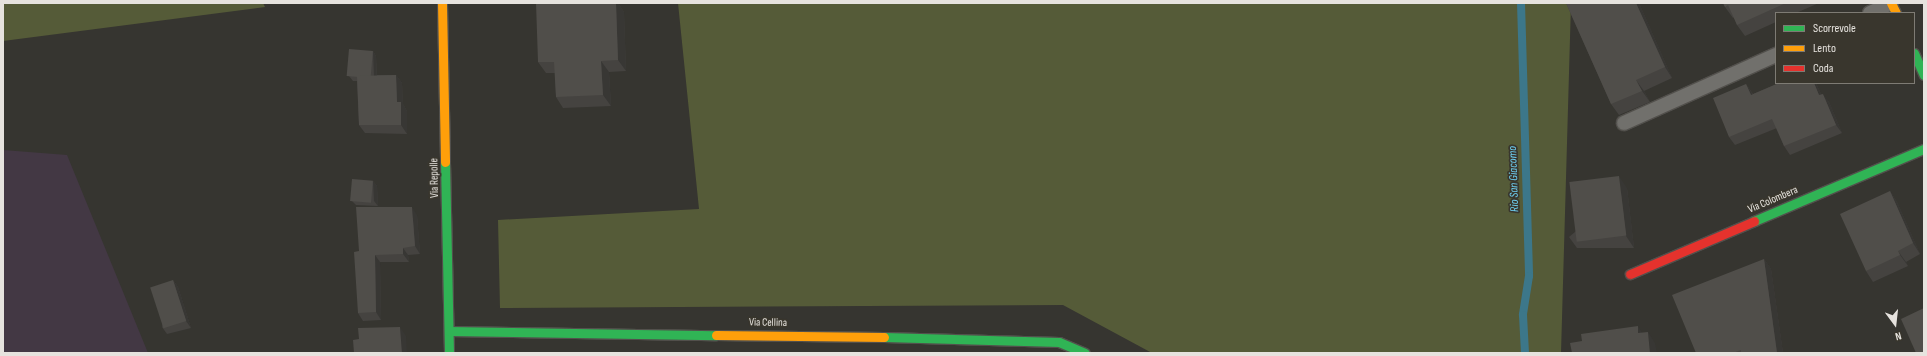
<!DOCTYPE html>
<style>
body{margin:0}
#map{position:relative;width:1927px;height:356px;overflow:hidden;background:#363530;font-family:"Sofia Sans Condensed",sans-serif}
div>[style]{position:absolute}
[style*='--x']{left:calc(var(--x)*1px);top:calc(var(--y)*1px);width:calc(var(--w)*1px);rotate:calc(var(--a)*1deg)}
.industrial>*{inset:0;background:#433844}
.green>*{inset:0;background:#555b38}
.stream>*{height:8px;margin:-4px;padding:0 4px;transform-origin:4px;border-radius:4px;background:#3c778a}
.roads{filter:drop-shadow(1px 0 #52504c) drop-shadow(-1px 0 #52504c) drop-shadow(0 1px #52504c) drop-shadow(0 -1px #52504c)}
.lane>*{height:14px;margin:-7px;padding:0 7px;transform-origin:7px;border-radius:7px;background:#71706c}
.fast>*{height:9px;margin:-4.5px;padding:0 4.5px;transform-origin:4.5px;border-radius:4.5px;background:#30b455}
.slow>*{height:9px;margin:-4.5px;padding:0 4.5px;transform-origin:4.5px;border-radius:4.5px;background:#ff9f0a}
.jam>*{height:9px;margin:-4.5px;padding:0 4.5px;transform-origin:4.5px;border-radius:4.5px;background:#e5322d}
.wall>*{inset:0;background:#454340}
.shaded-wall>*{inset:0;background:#383734}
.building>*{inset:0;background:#504e4a;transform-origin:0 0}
span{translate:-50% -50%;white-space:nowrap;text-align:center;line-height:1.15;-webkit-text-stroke:3.5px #39362d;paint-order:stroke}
.street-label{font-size:11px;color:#e6e3de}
.water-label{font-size:12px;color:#6ecff2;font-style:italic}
.frame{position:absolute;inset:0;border:4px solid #e6e3de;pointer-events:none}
.legend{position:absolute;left:1775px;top:12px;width:140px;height:72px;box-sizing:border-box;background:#39362d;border:1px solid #7e7b74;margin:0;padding:5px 7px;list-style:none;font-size:12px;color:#e6e3de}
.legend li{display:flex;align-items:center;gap:8px;height:20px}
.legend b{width:20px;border:1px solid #7e7b74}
.north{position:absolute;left:1875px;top:304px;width:40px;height:40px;-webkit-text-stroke:3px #39362d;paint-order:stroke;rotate:165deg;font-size:11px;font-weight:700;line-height:16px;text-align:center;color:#e6e3de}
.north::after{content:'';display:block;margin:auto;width:14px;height:18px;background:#e6e3de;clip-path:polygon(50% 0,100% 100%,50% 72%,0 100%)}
</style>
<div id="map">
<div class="industrial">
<div style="clip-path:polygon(3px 150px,67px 155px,148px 353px,3px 353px)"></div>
</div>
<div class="green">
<div style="clip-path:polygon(3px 3px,263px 3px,265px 7px,3px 41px)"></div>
<div style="clip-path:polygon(678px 3px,1571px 3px,1561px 353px,1152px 353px,1063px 305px,500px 308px,498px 220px,699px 209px)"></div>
</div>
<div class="stream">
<div style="--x:1521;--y:3;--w:273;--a:88.3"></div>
<div style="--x:1529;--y:276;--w:39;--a:99"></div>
<div style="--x:1523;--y:315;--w:38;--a:87"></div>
</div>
<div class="roads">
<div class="lane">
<div style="--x:1870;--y:13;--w:23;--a:-25"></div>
<div style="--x:1624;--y:123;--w:167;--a:-24.1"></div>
</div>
<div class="fast">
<div style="--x:1914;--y:53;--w:24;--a:66"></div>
<div style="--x:445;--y:162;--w:191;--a:88.8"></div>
<div style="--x:1754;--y:221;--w:185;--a:-23"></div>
<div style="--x:449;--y:331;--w:267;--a:0.9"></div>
<div style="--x:884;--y:337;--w:175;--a:1.6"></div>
<div style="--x:1059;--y:342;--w:28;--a:23"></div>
</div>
<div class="slow">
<div style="--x:442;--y:3;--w:159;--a:88.9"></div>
<div style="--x:1891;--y:3;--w:11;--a:63"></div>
<div style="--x:716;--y:335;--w:168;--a:0.7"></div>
</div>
<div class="jam">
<div style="--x:1630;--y:274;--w:135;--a:-23.1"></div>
</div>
</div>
<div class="wall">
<div style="clip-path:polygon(544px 3px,618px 3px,624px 12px,626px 71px,609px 72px,611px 106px,563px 108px,556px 97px,555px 73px,546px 73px,538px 62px)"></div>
<div style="clip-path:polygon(1566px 3px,1639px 3px,1672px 78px,1644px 91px,1650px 102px,1619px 115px,1611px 104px)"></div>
<div style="clip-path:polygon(1723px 3px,1819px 3px,1796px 13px,1776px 13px,1776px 22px,1745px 36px,1737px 25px,1734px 17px,1733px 18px,1725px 7px)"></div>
<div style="clip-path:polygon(373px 51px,376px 56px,377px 75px,396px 75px,402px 83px,403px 104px,407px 111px,407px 134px,365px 133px,359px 125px,357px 81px,353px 81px,349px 76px)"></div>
<div style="clip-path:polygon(1779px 83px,1816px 83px,1821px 94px,1829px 102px,1842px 133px,1790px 155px,1784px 146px,1777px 128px,1735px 145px,1729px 137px,1746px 84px,1753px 94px)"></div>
<div style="clip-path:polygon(373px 181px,377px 186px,378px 206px,356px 205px,352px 201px)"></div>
<div style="clip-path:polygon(1627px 188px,1634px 248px,1577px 248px,1569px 237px)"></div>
<div style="clip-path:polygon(1890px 191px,1897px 202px,1920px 254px,1906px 262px,1908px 266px,1873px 282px,1866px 271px)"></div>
<div style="clip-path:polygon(417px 215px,420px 254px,408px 255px,409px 262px,380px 262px,381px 320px,363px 321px,358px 313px,359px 251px)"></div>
<div style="clip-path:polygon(1764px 259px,1771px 269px,1783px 353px,1696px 353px)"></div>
<div style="clip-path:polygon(173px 280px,178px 287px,191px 328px,167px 334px,162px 327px)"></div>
</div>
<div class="shaded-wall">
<div style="clip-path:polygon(616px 3px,618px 3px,624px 12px,626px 71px,618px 60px)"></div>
<div style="clip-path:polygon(1636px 3px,1639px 3px,1672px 78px,1665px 67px)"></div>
<div style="clip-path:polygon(373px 51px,376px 56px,377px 80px,374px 76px)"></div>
<div style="clip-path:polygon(601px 61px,609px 72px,611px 106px,603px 95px)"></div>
<div style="clip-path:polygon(396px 75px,402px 83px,403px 104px,407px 111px,407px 134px,401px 125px,397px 102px)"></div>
<div style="clip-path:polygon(1636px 80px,1644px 91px,1650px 102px,1642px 91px)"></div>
<div style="clip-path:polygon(1814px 83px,1816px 83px,1825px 103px,1819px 95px)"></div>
<div style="clip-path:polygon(1746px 84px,1752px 93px,1757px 104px,1751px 95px)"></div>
<div style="clip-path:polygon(1823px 94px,1829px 102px,1842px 133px,1836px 125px)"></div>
<div style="clip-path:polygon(1619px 176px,1627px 188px,1634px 248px,1626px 236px)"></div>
<div style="clip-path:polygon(373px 181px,377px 186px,378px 206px,374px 201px)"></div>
<div style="clip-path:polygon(1890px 191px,1897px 202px,1920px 254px,1913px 243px)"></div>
<div style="clip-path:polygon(412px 207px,417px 215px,420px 254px,415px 246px)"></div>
<div style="clip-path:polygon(403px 248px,408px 255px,409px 262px,403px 254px)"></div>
<div style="clip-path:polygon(1898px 251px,1906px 262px,1908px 266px,1900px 255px)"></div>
<div style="clip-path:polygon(375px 255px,380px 262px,381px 320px,376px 312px)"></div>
<div style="clip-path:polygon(1764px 259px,1771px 269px,1783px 353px,1777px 353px)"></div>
<div style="clip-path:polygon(173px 280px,178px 287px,191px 328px,186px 321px)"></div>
<div style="clip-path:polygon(1638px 326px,1645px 338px,1638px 333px)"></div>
<div style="clip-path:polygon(400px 327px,406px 336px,407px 353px,402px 353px)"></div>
<div style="clip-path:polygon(1648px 332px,1655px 343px,1657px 353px,1650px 353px)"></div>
</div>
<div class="building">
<div style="clip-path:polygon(536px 3px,616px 3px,618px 60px,601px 61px,603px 95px,556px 97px,554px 62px,538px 62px)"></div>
<div style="clip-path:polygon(1566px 3px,1636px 3px,1665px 67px,1636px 80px,1642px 91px,1611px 104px)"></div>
<div style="clip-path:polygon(1723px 3px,1786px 3px,1737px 25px,1728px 5px,1725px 7px)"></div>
<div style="left:349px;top:49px;width:24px;height:27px;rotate:5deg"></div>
<div style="clip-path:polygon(396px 75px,397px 102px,401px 102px,401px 125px,359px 125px,357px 76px)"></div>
<div style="clip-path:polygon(1779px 83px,1814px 83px,1819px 95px,1823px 94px,1836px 125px,1784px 146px,1772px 119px,1729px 137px,1713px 98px,1746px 84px,1751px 95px)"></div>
<div style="left:1619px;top:176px;width:60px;height:50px;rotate:83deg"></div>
<div style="left:352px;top:179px;width:21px;height:22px;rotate:5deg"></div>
<div style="clip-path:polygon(1890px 191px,1913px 243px,1898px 251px,1900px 255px,1866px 271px,1840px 214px)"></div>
<div style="clip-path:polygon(356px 207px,412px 207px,415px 246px,403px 248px,403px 254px,375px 255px,376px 312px,358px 313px,354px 252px,359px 251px)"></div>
<div style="clip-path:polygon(1764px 259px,1777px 353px,1741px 353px,1741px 350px,1733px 353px,1696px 353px,1672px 295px)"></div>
<div style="left:173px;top:280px;width:43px;height:24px;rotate:72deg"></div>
<div style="clip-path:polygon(1924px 308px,1924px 353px,1916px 353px,1901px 319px)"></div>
<div style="clip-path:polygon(1638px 326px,1638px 333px,1648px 332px,1650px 353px,1572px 353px,1570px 343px,1582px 341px,1581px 334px)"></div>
<div style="clip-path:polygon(400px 327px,402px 353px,354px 353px,353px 340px,359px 339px,358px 328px)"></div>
</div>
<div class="street-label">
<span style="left:435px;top:178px;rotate:-91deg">Via Repolle</span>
<span style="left:1773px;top:200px;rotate:-23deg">Via Colombera</span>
<span style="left:768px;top:323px;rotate:1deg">Via Cellina</span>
</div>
<div class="water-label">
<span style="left:1514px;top:179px;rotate:-92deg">Rio San Giacomo</span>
</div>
<div class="frame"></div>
<ul class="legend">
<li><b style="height:5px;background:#30b455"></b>Scorrevole</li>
<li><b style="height:5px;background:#ff9f0a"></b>Lento</li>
<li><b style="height:5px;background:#e5322d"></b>Coda</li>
</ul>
<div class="north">N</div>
</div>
